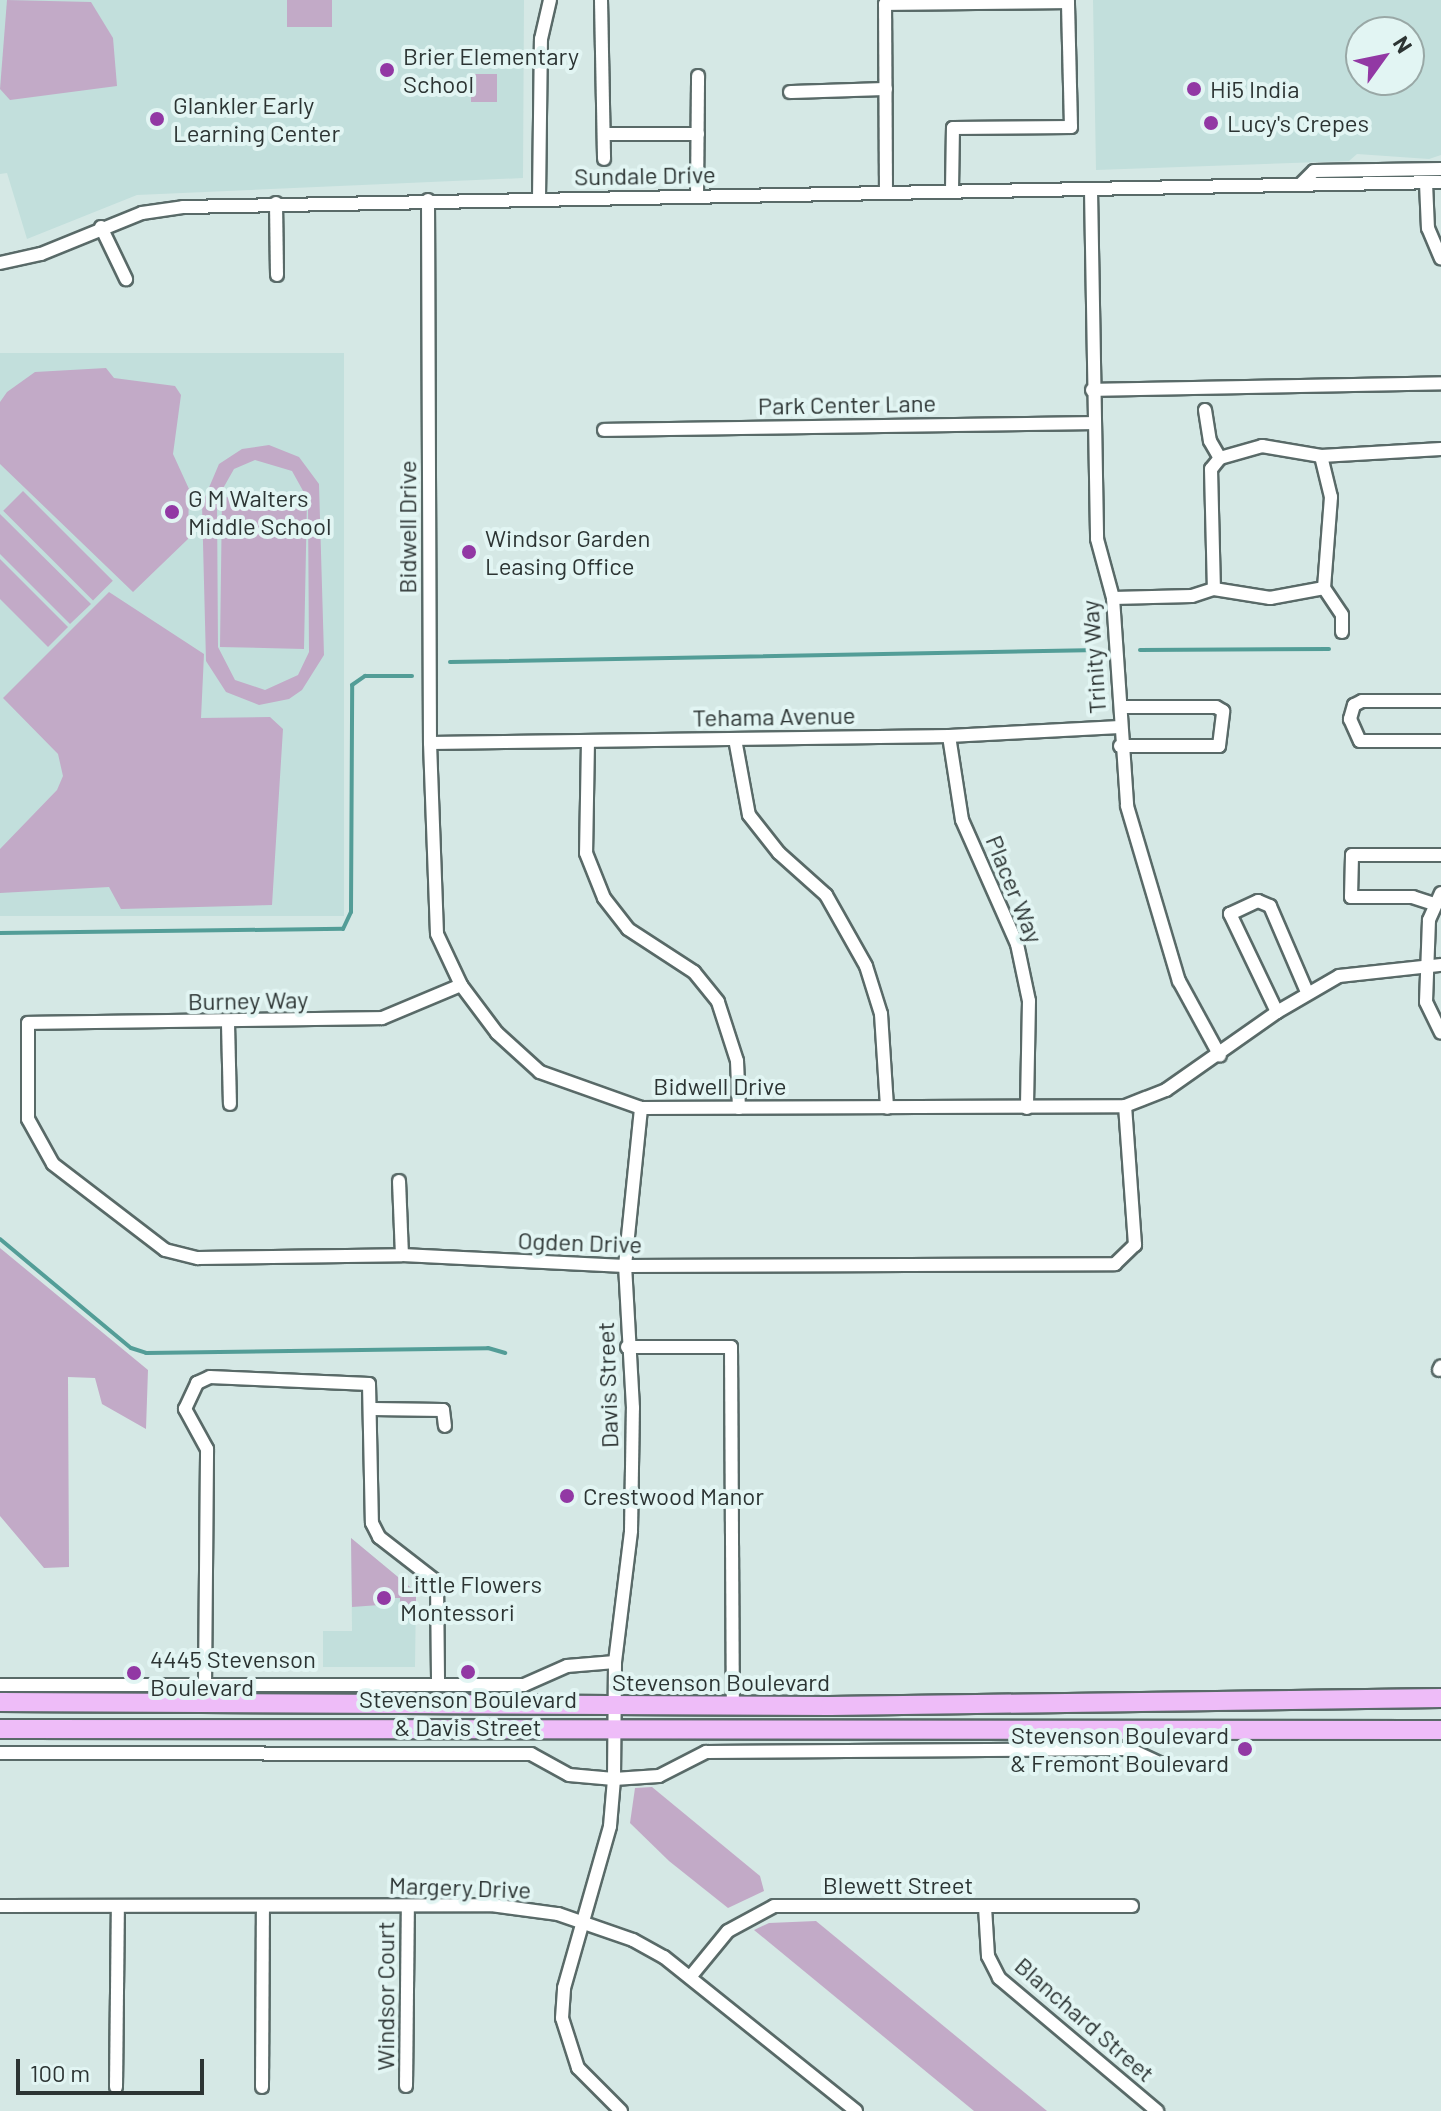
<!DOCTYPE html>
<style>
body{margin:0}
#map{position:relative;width:1441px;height:2111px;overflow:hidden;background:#d5e8e5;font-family:Barlow,sans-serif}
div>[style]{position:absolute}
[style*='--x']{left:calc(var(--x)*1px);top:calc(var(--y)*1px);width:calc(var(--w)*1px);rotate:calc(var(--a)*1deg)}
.built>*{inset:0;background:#c2dfdc;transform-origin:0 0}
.green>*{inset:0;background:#c2aac7;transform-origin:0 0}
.stream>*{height:4px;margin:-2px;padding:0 2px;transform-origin:2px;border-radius:2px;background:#539d97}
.roads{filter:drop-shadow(2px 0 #596a68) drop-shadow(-2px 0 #596a68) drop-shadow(0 2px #596a68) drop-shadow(0 -2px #596a68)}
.street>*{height:12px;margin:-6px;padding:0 6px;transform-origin:6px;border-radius:6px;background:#fff}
.primary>*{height:18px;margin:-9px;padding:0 9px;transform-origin:9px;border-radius:9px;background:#eebcf8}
.dots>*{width:22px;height:22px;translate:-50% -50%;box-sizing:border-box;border:4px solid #e2f5f3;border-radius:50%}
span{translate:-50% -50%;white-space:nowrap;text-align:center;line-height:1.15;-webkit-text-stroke:8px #e2f5f3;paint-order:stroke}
.poi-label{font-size:24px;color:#2c3433}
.left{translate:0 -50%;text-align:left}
.right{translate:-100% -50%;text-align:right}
.street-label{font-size:24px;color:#2c3433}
.north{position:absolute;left:1345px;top:16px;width:80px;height:80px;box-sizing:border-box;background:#e2f5f3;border:2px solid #99a8a6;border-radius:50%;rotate:57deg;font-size:22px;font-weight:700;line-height:32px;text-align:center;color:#2c3433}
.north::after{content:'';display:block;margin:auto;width:28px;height:36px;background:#9238a4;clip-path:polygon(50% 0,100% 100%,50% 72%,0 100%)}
.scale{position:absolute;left:16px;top:2059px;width:188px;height:36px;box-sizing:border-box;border:4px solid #2c3433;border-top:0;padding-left:10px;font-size:24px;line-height:28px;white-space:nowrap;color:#2c3433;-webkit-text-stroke:6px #e2f5f3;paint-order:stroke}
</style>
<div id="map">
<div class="built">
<div style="clip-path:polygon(0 0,524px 0,523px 178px,137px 195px,27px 239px,7px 173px,0 174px)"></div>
<div style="clip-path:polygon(evenodd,1093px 0,1441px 0,1441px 155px,1429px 159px,1357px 154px,1349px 161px,1096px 170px,1093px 0,1361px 32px,1409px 32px,1409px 80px,1361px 80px,1361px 32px)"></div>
<div style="left:0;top:353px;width:344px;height:563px"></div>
<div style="clip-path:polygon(351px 1538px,416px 1592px,415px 1667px,323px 1667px,323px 1631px,352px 1631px)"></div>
</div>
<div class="green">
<div style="clip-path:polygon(7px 0,91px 2px,113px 38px,117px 86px,10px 100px,0 89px)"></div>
<div style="left:287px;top:0;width:45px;height:27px"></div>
<div style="left:471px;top:74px;width:26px;height:28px"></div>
<div style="clip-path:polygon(106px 368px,114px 378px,175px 386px,181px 395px,173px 454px,189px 489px,188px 539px,133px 592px,0 464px,0 402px,7px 392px,35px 372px)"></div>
<div style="clip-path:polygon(evenodd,269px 445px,299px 457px,319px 484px,324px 655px,302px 690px,289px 699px,259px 705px,226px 692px,206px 661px,202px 504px,219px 464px,242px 449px,269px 445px,255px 460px,292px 471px,307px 498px,222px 497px,220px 647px,304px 649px,307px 500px,308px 506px,309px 652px,298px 675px,265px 690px,235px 680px,218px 647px,217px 499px,234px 469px,255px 460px)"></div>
<div style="left:23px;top:491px;width:127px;height:28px;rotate:45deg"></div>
<div style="clip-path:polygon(0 514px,91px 604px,70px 624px,0 554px)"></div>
<div style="clip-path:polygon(0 559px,68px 627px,48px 647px,0 599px)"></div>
<div style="clip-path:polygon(109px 592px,204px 654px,201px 718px,270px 717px,283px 729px,272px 905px,121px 909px,109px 887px,0 893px,0 849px,57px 790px,63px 776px,58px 754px,3px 698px)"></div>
<div style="clip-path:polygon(0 1248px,148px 1370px,146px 1429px,102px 1404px,95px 1378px,68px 1377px,69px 1567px,44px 1568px,0 1516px)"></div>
<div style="clip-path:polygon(351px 1538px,416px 1592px,416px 1605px,400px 1605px,400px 1598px,394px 1598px,393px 1604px,352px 1607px)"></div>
<div style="clip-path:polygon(652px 1787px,760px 1876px,764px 1891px,728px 1908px,669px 1861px,630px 1823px,635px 1788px)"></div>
<div style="clip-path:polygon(816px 1921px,1047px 2111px,974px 2111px,754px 1930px,769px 1923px)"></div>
</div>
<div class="stream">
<div style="--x:1140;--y:650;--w:189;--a:-0.3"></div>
<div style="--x:450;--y:662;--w:650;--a:-1.06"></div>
<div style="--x:0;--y:933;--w:343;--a:-0.7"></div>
<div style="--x:343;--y:929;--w:19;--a:-65"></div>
<div style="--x:351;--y:912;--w:227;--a:-89.7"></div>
<div style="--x:352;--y:685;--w:16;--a:-35"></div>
<div style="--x:365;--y:676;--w:47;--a:0"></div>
<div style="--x:0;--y:1239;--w:170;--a:39.8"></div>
<div style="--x:131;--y:1348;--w:16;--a:18"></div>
<div style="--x:146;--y:1353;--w:342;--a:-0.8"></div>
<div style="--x:488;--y:1348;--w:18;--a:16"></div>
</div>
<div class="roads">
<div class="street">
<div style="--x:601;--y:0;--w:159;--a:88.9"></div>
<div style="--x:790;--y:92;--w:96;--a:-1.8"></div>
<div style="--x:605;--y:134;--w:93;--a:0"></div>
<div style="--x:1426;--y:183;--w:45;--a:87.5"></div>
<div style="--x:1428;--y:228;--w:33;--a:67"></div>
<div style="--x:1301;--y:184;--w:18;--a:-45"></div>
<div style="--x:1314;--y:171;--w:127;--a:-0.9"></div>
<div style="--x:952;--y:190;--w:62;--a:-89.1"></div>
<div style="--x:953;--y:128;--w:118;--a:-0.5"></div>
<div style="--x:1071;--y:127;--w:127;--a:-91.4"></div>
<div style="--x:1091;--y:190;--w:349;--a:89"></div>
<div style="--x:1097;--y:539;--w:61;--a:74.8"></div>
<div style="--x:1113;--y:598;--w:208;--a:86.1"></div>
<div style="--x:1127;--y:806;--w:183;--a:73.5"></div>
<div style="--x:1179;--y:981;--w:85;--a:61.3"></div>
<div style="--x:886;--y:191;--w:187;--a:-90.3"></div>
<div style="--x:885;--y:4;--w:183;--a:-0.6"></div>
<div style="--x:697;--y:197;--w:121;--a:-89.5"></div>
<div style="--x:539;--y:199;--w:160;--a:-89.3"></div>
<div style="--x:541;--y:39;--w:40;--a:-77"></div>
<div style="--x:428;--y:200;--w:543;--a:89.79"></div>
<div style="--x:430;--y:743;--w:191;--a:87.9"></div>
<div style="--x:437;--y:934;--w:56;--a:64.8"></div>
<div style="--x:461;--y:985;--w:60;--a:53.1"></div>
<div style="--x:497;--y:1033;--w:58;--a:42.2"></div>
<div style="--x:540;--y:1072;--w:107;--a:19.6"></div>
<div style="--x:641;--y:1108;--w:484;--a:-0.2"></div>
<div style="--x:1125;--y:1106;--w:44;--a:-21.3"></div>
<div style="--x:1166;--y:1090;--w:136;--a:-35.1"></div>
<div style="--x:1277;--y:1012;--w:72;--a:-30.1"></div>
<div style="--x:1339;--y:976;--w:103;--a:-6.2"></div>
<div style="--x:276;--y:203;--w:72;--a:89.2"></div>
<div style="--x:101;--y:227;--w:58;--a:64.3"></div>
<div style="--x:0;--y:263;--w:42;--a:-12.4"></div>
<div style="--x:41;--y:254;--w:109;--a:-22.1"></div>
<div style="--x:142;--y:213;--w:41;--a:-8.3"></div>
<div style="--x:183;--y:207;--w:1258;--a:-1.14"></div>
<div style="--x:1092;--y:390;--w:349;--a:-1.1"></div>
<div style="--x:1205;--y:410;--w:31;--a:81"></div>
<div style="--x:1210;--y:441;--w:20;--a:60"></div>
<div style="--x:1220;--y:458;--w:14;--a:129"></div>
<div style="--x:1211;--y:469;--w:120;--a:88.6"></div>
<div style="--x:604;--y:430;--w:488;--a:-0.8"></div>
<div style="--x:1321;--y:456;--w:42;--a:76.3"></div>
<div style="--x:1331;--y:497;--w:91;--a:94.4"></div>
<div style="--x:1324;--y:588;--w:32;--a:56"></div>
<div style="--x:1342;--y:615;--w:17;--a:90"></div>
<div style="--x:1220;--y:458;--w:44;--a:-15.9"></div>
<div style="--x:1262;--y:446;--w:60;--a:9.6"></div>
<div style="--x:1321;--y:456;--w:120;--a:-3.3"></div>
<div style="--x:1113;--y:598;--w:79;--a:-1.5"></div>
<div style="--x:1192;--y:596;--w:23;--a:-18"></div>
<div style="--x:1214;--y:589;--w:57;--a:9.1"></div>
<div style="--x:1270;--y:598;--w:55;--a:-10.5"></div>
<div style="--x:1441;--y:701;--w:79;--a:180"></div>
<div style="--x:1362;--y:701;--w:9;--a:153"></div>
<div style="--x:1354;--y:705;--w:15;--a:106"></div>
<div style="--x:1350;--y:719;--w:24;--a:66"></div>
<div style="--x:1360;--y:741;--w:81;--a:0"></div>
<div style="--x:949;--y:736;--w:85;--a:81.2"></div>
<div style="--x:962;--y:820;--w:136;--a:66.1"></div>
<div style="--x:1017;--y:944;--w:58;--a:78.1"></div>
<div style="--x:1029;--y:1001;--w:107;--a:91.1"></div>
<div style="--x:735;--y:739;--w:77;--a:79.6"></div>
<div style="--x:749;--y:815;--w:48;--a:51.7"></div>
<div style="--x:779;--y:853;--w:63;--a:41.8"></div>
<div style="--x:826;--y:895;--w:81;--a:60.6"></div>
<div style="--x:866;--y:966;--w:50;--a:72.6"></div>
<div style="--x:881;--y:1014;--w:94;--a:86.3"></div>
<div style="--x:588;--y:741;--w:112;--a:91"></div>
<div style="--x:586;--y:853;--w:48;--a:68.2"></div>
<div style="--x:604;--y:898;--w:39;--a:52"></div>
<div style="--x:628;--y:929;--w:79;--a:33.1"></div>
<div style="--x:694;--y:972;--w:38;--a:51"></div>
<div style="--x:718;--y:1002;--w:62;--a:72.1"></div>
<div style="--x:737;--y:1061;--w:47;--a:87.6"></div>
<div style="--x:430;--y:743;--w:519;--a:-0.77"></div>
<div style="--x:949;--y:736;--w:171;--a:-3"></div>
<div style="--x:1120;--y:746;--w:99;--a:0"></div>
<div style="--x:1219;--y:746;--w:35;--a:-83"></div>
<div style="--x:1223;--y:711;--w:8;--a:-150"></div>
<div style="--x:1216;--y:707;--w:95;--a:180"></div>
<div style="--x:1441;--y:893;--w:30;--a:114"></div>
<div style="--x:1429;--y:920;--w:82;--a:92.1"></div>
<div style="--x:1426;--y:1002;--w:34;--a:64"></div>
<div style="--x:1434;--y:904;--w:22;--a:-162"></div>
<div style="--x:1413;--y:897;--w:62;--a:180"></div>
<div style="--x:1351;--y:897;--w:42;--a:-88.6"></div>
<div style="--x:1352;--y:855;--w:89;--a:0"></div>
<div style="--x:461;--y:985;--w:86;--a:157.3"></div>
<div style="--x:382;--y:1018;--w:354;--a:179.2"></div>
<div style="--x:28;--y:1023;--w:96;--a:90"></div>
<div style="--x:28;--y:1119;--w:51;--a:60.9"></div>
<div style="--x:53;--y:1164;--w:141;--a:37.5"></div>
<div style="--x:165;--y:1250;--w:34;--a:14"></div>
<div style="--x:198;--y:1258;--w:204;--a:-0.8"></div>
<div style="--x:402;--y:1255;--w:223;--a:2.8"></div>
<div style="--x:625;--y:1266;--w:490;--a:-0.2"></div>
<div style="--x:1115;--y:1264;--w:28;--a:-44"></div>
<div style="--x:1135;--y:1245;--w:139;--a:-94.1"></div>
<div style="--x:1277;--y:1012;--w:109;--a:-115.6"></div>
<div style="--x:1230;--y:914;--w:31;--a:-25"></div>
<div style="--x:1258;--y:901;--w:13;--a:23"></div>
<div style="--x:1270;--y:906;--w:94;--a:66.7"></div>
<div style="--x:228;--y:1024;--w:80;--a:88.6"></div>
<div style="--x:399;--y:1181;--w:74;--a:87.7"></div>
<div style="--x:627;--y:1347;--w:104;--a:0"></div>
<div style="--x:731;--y:1347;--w:359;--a:89.7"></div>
<div style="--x:1439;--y:1370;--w:4;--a:-63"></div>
<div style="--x:373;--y:1409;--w:70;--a:0.8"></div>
<div style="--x:443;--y:1410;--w:16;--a:83"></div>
<div style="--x:0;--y:1685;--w:524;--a:0"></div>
<div style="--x:524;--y:1685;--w:47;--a:-23.8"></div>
<div style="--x:567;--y:1666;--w:48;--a:-4.8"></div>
<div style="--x:205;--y:1685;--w:236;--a:-89.5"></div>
<div style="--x:207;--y:1449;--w:46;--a:-118.8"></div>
<div style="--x:185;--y:1409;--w:29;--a:-65"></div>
<div style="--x:197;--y:1383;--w:14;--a:-25"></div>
<div style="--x:210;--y:1377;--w:159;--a:2.5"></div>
<div style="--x:369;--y:1384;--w:139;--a:88.8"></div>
<div style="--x:372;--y:1523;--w:16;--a:63"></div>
<div style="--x:379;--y:1537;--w:73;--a:37.8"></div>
<div style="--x:437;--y:1582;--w:101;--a:89.4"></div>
<div style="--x:0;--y:1753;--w:531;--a:0.11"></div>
<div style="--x:531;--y:1754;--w:43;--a:28.9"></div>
<div style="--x:569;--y:1775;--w:45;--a:5.1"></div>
<div style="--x:614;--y:1779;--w:45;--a:-3.8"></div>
<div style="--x:659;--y:1776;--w:53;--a:-27.1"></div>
<div style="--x:706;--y:1752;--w:423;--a:-0.4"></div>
<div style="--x:1129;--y:1749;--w:38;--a:25"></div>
<div style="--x:0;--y:1906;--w:491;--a:-0.1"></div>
<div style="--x:491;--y:1905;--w:68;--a:7.7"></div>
<div style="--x:558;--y:1914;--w:79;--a:19.1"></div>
<div style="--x:633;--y:1940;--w:35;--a:29"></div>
<div style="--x:664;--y:1957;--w:246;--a:38.7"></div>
<div style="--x:985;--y:1907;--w:49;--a:86.5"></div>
<div style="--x:988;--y:1956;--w:25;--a:63"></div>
<div style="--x:999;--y:1978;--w:207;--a:40.1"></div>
<div style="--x:691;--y:1976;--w:58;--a:-50.6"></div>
<div style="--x:728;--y:1931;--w:52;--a:-28.5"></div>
<div style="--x:774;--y:1906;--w:358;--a:0"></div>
<div style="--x:406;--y:2086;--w:179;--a:-89.4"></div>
<div style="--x:116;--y:2087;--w:181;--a:-89.4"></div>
<div style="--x:262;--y:2087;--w:181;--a:-89.7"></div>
<div style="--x:621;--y:2111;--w:61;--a:-135"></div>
<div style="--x:578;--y:2068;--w:52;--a:-107.7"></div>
<div style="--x:562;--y:2018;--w:30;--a:-86"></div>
<div style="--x:564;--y:1988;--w:168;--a:-74.1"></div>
<div style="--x:610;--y:1826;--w:47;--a:-85.1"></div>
<div style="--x:614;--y:1779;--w:117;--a:-89.5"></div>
<div style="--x:615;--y:1662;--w:132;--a:-83"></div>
<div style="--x:631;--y:1531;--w:123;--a:-89.1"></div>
<div style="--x:633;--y:1408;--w:142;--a:-93.2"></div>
<div style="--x:625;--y:1266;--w:159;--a:-84.2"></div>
</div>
<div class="primary">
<div style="--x:0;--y:1702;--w:830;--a:0.28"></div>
<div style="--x:830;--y:1706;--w:611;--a:-0.75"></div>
<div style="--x:0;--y:1729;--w:1441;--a:0.04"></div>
</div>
</div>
<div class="dots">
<div style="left:387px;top:70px;background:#9238a4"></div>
<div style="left:1194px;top:89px;background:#9238a4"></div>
<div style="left:157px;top:119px;background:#9238a4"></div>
<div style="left:1211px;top:123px;background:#9238a4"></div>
<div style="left:172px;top:512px;background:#9238a4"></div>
<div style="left:469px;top:552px;background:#9238a4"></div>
<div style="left:567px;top:1496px;background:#9238a4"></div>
<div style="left:384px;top:1598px;background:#9238a4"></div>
<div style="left:468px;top:1672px;background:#9238a4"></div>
<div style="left:134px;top:1673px;background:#9238a4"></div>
<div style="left:1245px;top:1749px;background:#9238a4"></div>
</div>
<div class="poi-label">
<span class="left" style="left:403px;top:70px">Brier Elementary<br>School</span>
<span class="left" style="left:1210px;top:89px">Hi5 India</span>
<span class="left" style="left:173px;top:119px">Glankler Early<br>Learning Center</span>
<span class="left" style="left:1227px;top:123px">Lucy's Crepes</span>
<span class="left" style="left:188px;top:512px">G M Walters<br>Middle School</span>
<span class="left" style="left:485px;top:552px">Windsor Garden<br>Leasing Office</span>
<span class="left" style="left:583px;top:1496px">Crestwood Manor</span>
<span class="left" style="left:400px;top:1598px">Little Flowers<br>Montessori</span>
<span class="left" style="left:150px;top:1673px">4445 Stevenson<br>Boulevard</span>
<span style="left:468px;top:1713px">Stevenson Boulevard<br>&amp; Davis Street</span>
<span class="right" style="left:1229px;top:1749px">Stevenson Boulevard<br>&amp; Fremont Boulevard</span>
</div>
<div class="street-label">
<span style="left:645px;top:175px;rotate:-1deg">Sundale Drive</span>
<span style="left:847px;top:404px;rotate:-1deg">Park Center Lane</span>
<span style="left:407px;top:527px;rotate:-90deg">Bidwell Drive</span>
<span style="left:1093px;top:657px;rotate:-94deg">Trinity Way</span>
<span style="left:774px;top:716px;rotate:-1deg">Tehama Avenue</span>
<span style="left:1015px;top:889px;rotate:68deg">Placer Way</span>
<span style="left:248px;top:1000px;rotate:-1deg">Burney Way</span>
<span style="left:720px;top:1086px">Bidwell Drive</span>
<span style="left:580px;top:1242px;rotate:2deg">Ogden Drive</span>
<span style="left:607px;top:1385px;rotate:-92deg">Davis Street</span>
<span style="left:721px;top:1682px">Stevenson Boulevard</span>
<span style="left:898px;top:1885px">Blewett Street</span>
<span style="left:460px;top:1887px;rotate:2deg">Margery Drive</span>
<span style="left:385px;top:1996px;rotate:-90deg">Windsor Court</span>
<span style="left:1085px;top:2019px;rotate:41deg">Blanchard Street</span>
</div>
<div class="north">N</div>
<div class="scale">100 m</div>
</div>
